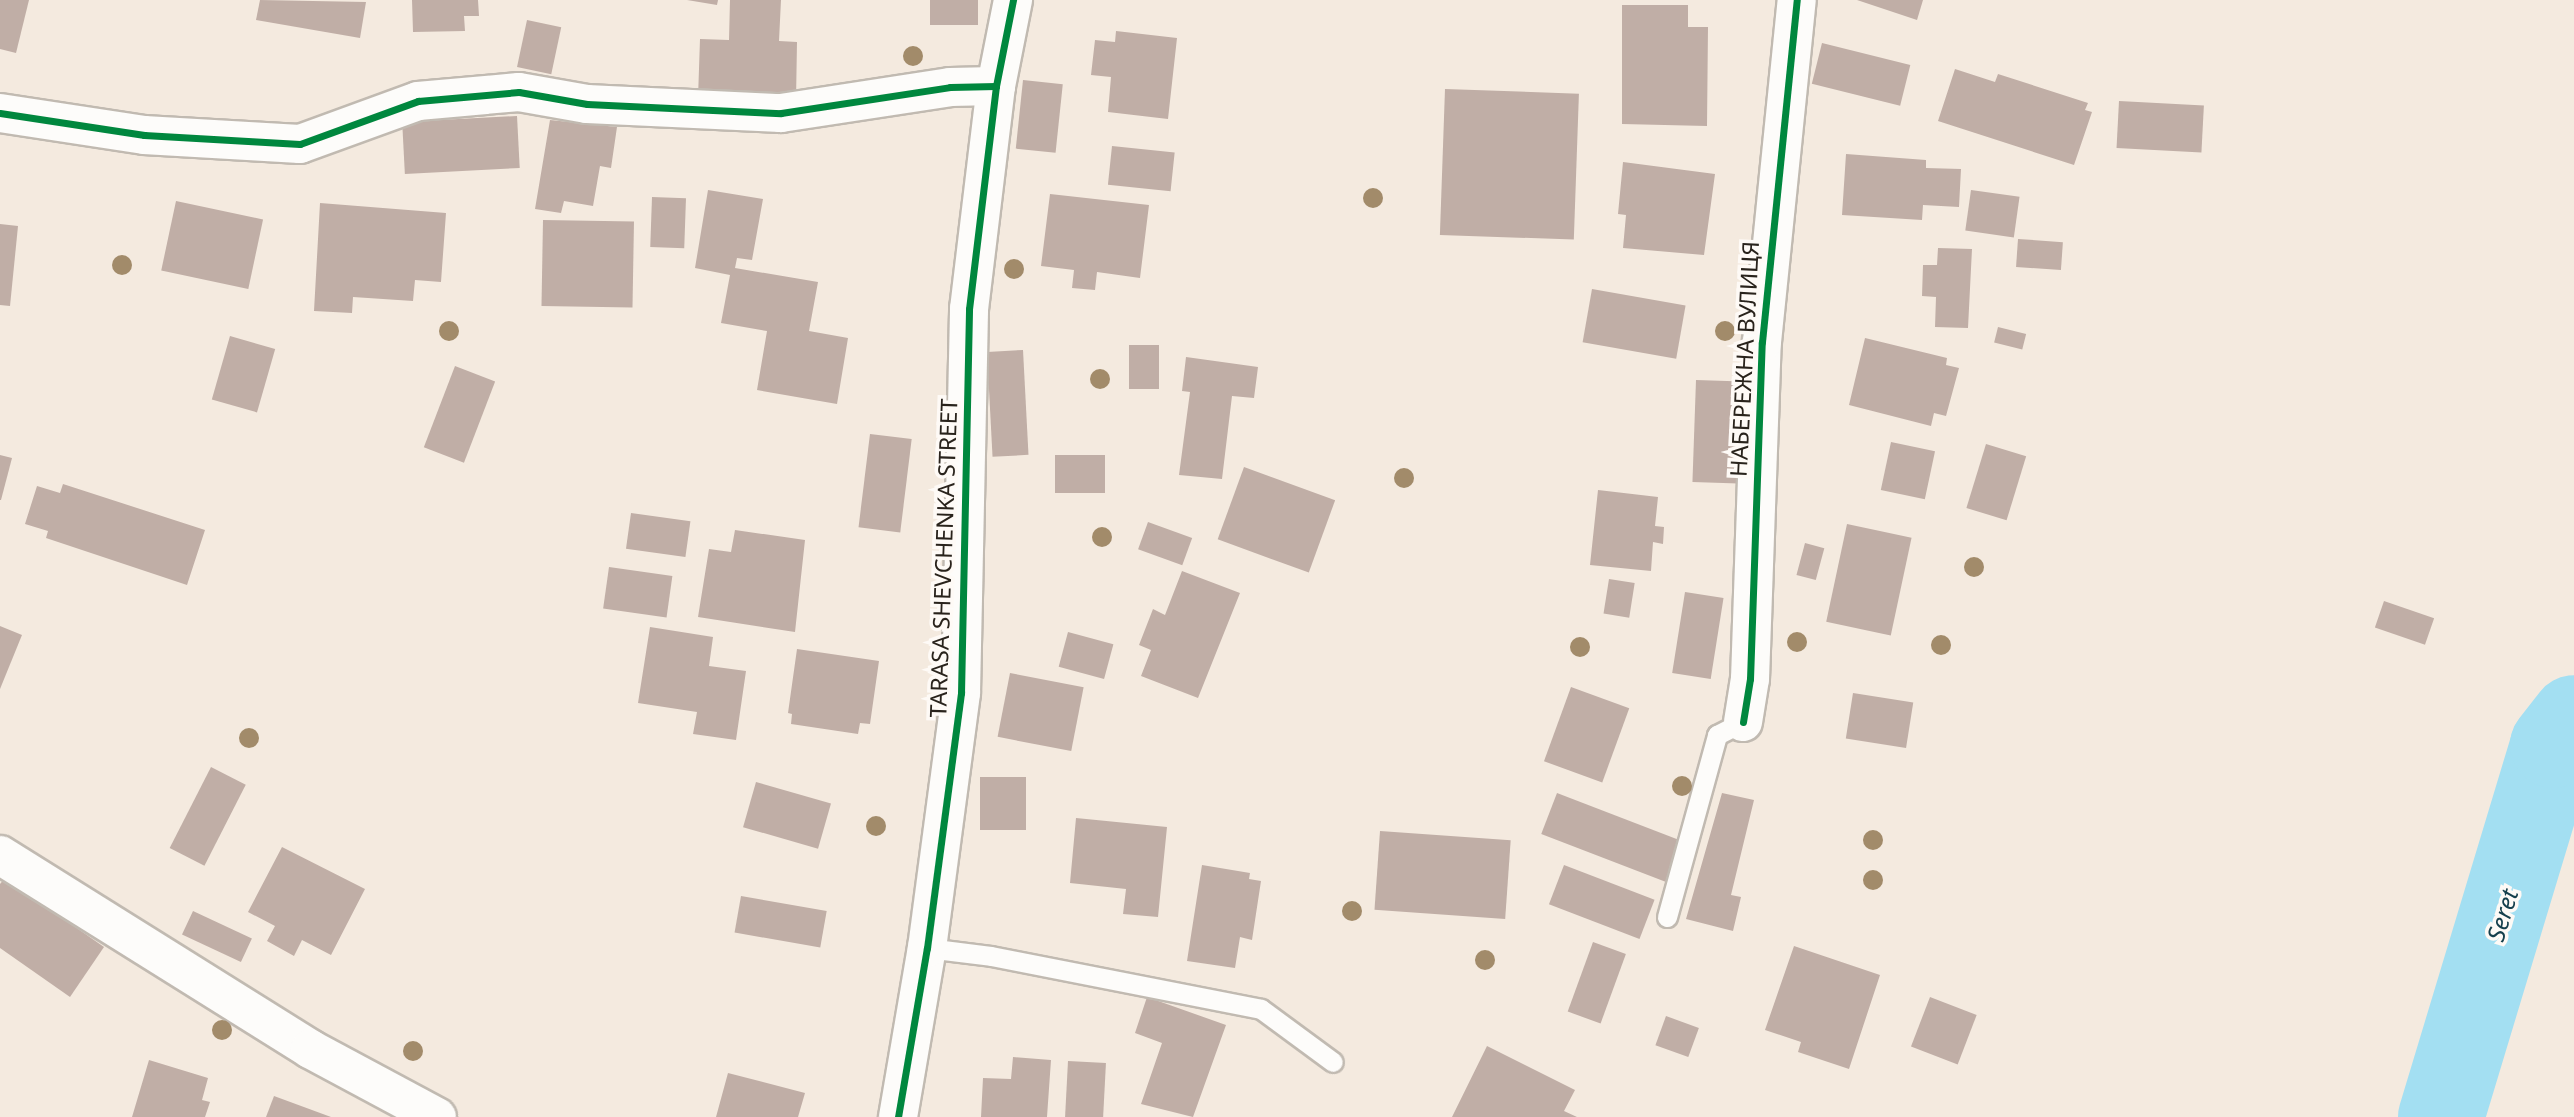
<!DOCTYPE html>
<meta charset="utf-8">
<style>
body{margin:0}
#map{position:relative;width:2574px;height:1117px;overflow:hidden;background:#f4eadf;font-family:"Noto Sans",sans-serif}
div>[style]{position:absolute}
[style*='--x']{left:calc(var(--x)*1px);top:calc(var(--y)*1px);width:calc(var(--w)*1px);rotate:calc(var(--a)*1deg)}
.river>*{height:86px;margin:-43px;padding:0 43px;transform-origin:43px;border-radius:43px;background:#a3dff2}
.building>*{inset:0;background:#c0aea6;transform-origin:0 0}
.roads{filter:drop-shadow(2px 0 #c1bab1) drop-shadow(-2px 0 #c1bab1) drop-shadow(0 2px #c1bab1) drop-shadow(0 -2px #c1bab1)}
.service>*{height:19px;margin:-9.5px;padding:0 9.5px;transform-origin:9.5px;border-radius:9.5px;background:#fdfcfa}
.minor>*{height:38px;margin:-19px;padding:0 19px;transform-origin:19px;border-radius:19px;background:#fdfcfa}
.cycleway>*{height:7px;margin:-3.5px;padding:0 3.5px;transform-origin:3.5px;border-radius:3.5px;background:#00873e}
.trees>*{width:20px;height:20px;margin:-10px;border-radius:50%;background:#a28b6a}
span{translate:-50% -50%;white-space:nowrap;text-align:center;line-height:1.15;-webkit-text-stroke:7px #fefaf6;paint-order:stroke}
.street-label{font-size:23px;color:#29231c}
.water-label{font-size:24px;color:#16404d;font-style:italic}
</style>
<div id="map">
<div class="river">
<div style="--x:2441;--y:1117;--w:388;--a:-73.2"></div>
<div style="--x:2553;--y:745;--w:34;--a:-52"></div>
</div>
<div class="building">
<div style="clip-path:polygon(0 0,29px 0,16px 53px,0 49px)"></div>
<div style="clip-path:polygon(260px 0,366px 2px,360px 38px,256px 20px)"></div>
<div style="clip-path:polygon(412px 0,478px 0,479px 16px,464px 16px,465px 31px,413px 32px)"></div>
<div style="clip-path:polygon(687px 0,718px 0,717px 5px)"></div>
<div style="clip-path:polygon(730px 0,781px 0,779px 41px,797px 42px,796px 101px,698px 98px,700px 39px,729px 40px)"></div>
<div style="left:930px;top:0;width:48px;height:25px"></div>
<div style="clip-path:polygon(1857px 0,1923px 0,1917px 20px)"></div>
<div style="clip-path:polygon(1622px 5px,1688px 5px,1688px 27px,1708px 27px,1707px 126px,1622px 124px)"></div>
<div style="left:527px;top:20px;width:35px;height:48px;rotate:12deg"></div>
<div style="clip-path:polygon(1116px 31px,1177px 38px,1168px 119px,1108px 112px,1111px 77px,1091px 75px,1095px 40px,1115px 42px)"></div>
<div style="left:1822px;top:43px;width:91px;height:42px;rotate:14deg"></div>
<div style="clip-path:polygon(1955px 69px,1995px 82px,1998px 74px,2088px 103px,2085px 110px,2092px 112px,2074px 165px,1938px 121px)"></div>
<div style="left:1023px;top:80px;width:40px;height:69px;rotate:6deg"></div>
<div style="left:1445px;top:89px;width:134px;height:146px;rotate:2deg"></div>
<div style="left:2119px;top:101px;width:85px;height:47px;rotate:3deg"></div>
<div style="left:517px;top:116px;width:52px;height:115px;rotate:87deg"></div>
<div style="clip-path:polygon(550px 120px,617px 127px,611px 168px,600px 166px,593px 206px,564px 201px,561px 213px,535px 209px)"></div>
<div style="left:1112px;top:146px;width:63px;height:39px;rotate:6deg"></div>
<div style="clip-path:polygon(1846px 154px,1926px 160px,1926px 168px,1961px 169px,1959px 207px,1923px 205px,1922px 220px,1842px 215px)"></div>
<div style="clip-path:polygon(1623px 162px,1715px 174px,1704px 255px,1623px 248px,1626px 215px,1618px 214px)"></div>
<div style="clip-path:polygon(708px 190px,763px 199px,752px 260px,737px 258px,735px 268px,818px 282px,809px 331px,848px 338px,837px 404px,757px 390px,767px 331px,721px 323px,730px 275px,695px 268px)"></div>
<div style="left:1971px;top:190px;width:49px;height:41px;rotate:8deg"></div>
<div style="clip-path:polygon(1050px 194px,1149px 205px,1140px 278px,1097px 272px,1095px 290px,1072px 288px,1074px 270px,1041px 266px)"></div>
<div style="left:652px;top:197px;width:34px;height:50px;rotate:2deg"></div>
<div style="left:176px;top:201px;width:89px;height:71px;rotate:12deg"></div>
<div style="clip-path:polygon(320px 203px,446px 213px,441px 282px,415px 280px,413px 301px,353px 297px,352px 313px,314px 311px)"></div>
<div style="left:543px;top:220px;width:91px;height:86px;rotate:1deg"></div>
<div style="clip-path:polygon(0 224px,18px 226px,10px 306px,0 305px)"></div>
<div style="left:2018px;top:239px;width:45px;height:28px;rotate:4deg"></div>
<div style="clip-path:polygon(1938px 248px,1972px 249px,1968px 328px,1935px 327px,1936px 297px,1922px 296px,1923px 265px,1937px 265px)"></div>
<div style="left:1592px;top:289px;width:95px;height:54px;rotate:10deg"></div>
<div style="left:1998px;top:327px;width:29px;height:16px;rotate:14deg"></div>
<div style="left:230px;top:336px;width:47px;height:66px;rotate:16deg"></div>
<div style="clip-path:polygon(1865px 338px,1947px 358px,1946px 365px,1959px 368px,1946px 416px,1934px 413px,1931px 426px,1849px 405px)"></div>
<div style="left:1129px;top:345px;width:30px;height:44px"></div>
<div style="left:1023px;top:350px;width:105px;height:36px;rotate:87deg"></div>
<div style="clip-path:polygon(1186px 357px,1258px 367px,1254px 398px,1232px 396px,1222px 479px,1179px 475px,1190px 392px,1182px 391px)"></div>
<div style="left:455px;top:366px;width:43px;height:87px;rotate:21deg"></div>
<div style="left:1696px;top:380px;width:46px;height:102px;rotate:2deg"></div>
<div style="left:870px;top:434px;width:42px;height:94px;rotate:7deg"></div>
<div style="left:1891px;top:442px;width:45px;height:49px;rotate:12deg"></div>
<div style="left:1986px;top:444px;width:42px;height:67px;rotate:17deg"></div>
<div style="clip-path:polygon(0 455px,12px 458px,1px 500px,0 500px)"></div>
<div style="left:1055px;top:455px;width:50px;height:38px"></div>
<div style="left:1244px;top:467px;width:97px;height:77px;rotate:20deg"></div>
<div style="clip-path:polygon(63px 484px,205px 530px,187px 585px,46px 538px,48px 531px,25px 524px,37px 486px,60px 493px)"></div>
<div style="clip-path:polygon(1598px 490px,1658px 497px,1655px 526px,1664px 527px,1663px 544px,1653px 542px,1651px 571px,1590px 565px)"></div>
<div style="left:631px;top:513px;width:60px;height:36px;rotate:8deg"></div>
<div style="left:1148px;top:522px;width:47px;height:29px;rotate:20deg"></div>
<div style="left:1847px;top:524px;width:66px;height:100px;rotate:12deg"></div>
<div style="clip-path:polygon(735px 530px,805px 540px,795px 632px,698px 617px,709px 549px,731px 552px)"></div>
<div style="left:1805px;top:543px;width:20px;height:33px;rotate:15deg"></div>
<div style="left:609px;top:567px;width:64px;height:42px;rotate:8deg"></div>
<div style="clip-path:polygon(1182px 571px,1240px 593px,1198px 698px,1141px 676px,1151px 650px,1139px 645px,1153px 609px,1165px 615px)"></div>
<div style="left:1609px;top:579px;width:26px;height:35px;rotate:9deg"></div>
<div style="left:1685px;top:592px;width:39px;height:82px;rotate:9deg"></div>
<div style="left:2384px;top:601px;width:53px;height:28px;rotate:19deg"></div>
<div style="clip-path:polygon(0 626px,22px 635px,0 689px)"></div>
<div style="clip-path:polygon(650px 627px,713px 637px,709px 666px,746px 671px,736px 740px,693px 734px,697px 712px,638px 703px)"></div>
<div style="left:1068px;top:632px;width:47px;height:36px;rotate:15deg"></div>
<div style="clip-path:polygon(797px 649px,879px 661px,870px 724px,860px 723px,858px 734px,791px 724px,792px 714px,788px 713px)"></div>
<div style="left:1010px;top:673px;width:75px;height:65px;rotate:11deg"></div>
<div style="left:1571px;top:687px;width:62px;height:79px;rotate:20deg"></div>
<div style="left:1853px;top:693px;width:61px;height:46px;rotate:9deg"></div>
<div style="left:211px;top:767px;width:39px;height:91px;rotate:27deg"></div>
<div style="left:980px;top:777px;width:46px;height:53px"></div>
<div style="left:756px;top:782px;width:78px;height:47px;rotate:16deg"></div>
<div style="left:1557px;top:793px;width:133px;height:44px;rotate:21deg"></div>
<div style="clip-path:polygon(1722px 793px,1754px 800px,1731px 895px,1741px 897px,1733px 931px,1686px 919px)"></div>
<div style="clip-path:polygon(1076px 818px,1167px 827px,1158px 917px,1123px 914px,1126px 889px,1070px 883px)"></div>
<div style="left:1380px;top:831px;width:131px;height:79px;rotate:4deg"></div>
<div style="clip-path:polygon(282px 847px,365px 889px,331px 955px,302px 940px,294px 956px,267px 941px,275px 926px,248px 912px)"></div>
<div style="clip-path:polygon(1202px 865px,1250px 873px,1249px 879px,1261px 881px,1252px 940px,1240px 937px,1235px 968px,1187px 961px)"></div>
<div style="left:1564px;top:865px;width:97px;height:42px;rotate:21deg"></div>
<div style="clip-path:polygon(5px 878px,104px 947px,70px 997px,0 948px,0 884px)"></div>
<div style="left:741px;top:896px;width:87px;height:37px;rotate:10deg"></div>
<div style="left:193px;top:911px;width:65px;height:26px;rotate:25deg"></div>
<div style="left:1593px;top:942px;width:35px;height:74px;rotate:20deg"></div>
<div style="clip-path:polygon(1794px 946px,1880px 975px,1849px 1069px,1798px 1052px,1801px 1042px,1765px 1030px)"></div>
<div style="clip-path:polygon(1147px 997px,1226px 1025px,1193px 1117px,1141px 1104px,1162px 1043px,1135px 1033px)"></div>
<div style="left:1930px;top:997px;width:50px;height:53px;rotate:21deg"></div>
<div style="left:1666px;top:1016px;width:35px;height:31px;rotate:20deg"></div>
<div style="clip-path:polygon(1487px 1046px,1575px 1090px,1564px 1111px,1577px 1117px,1452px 1117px)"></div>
<div style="clip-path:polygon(1013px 1057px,1051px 1060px,1047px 1117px,981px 1117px,983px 1078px,1011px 1079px)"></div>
<div style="clip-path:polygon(149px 1060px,208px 1078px,202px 1100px,210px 1102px,205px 1117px,132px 1117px)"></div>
<div style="left:1068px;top:1061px;width:38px;height:56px;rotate:3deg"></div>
<div style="clip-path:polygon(728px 1073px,805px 1093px,798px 1117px,716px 1117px)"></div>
<div style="clip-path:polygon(274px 1096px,331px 1117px,266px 1117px)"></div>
</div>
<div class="roads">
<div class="service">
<div style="--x:1667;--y:917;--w:189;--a:-74.6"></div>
<div style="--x:1717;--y:735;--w:29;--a:-27"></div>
<div style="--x:927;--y:948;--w:64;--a:7.1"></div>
<div style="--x:991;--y:956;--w:275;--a:11.1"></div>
<div style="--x:1261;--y:1009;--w:89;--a:36.4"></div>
</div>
<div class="minor">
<div style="--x:0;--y:113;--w:146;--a:8.7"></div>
<div style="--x:144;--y:135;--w:156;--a:3.3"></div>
<div style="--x:300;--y:144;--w:126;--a:-20"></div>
<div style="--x:418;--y:101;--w:101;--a:-5.1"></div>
<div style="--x:519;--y:92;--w:69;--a:10"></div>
<div style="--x:587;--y:104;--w:194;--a:2.7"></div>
<div style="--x:781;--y:113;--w:171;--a:-8.7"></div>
<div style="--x:950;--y:87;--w:46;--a:-1.2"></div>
<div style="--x:1743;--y:722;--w:44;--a:-80.8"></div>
<div style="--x:1750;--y:679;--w:337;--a:-88"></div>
<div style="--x:1762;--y:342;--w:344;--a:-84.2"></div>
<div style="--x:0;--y:855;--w:366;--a:32"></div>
<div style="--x:310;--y:1049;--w:144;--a:28.2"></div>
<div style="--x:898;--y:1117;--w:171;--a:-80.3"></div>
<div style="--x:927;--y:948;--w:257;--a:-82.4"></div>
<div style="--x:961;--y:693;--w:384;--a:-88.8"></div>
<div style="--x:969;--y:309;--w:225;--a:-83.1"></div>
<div style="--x:996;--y:86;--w:88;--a:-78.8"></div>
</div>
</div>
<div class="cycleway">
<div style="--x:0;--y:113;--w:146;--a:8.7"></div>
<div style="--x:144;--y:135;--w:156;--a:3.3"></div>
<div style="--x:300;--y:144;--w:126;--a:-20"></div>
<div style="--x:418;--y:101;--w:101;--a:-5.1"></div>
<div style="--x:519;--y:92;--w:69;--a:10"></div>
<div style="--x:587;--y:104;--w:194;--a:2.7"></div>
<div style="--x:781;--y:113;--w:171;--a:-8.7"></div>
<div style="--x:950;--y:87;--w:46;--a:-1.2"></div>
<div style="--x:1743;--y:722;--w:44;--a:-80.8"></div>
<div style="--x:1750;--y:679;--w:337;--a:-88"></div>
<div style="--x:1762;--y:342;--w:344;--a:-84.2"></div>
<div style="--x:898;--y:1117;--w:171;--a:-80.3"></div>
<div style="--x:927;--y:948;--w:257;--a:-82.4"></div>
<div style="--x:961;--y:693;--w:384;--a:-88.8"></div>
<div style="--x:969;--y:309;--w:225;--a:-83.1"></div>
<div style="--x:996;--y:86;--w:88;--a:-78.8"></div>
</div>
<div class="trees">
<div style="left:913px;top:56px"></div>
<div style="left:1373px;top:198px"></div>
<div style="left:122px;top:265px"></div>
<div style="left:1014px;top:269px"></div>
<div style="left:449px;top:331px"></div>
<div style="left:1725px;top:331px"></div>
<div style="left:1100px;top:379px"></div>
<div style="left:1404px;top:478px"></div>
<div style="left:1102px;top:537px"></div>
<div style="left:1974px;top:567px"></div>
<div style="left:1797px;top:642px"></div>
<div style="left:1941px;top:645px"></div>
<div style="left:1580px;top:647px"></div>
<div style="left:249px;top:738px"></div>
<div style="left:1682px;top:786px"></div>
<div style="left:876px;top:826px"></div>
<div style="left:1873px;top:840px"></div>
<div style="left:1873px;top:880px"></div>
<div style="left:1352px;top:911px"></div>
<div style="left:1485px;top:960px"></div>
<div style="left:222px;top:1030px"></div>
<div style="left:413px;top:1051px"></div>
</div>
<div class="street-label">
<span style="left:1744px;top:359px;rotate:-87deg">НАБЕРЕЖНА ВУЛИЦЯ</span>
<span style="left:943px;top:558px;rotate:-88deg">TARASA SHEVCHENKA STREET</span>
</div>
<div class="water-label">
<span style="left:2502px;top:915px;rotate:-73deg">Seret</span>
</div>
</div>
